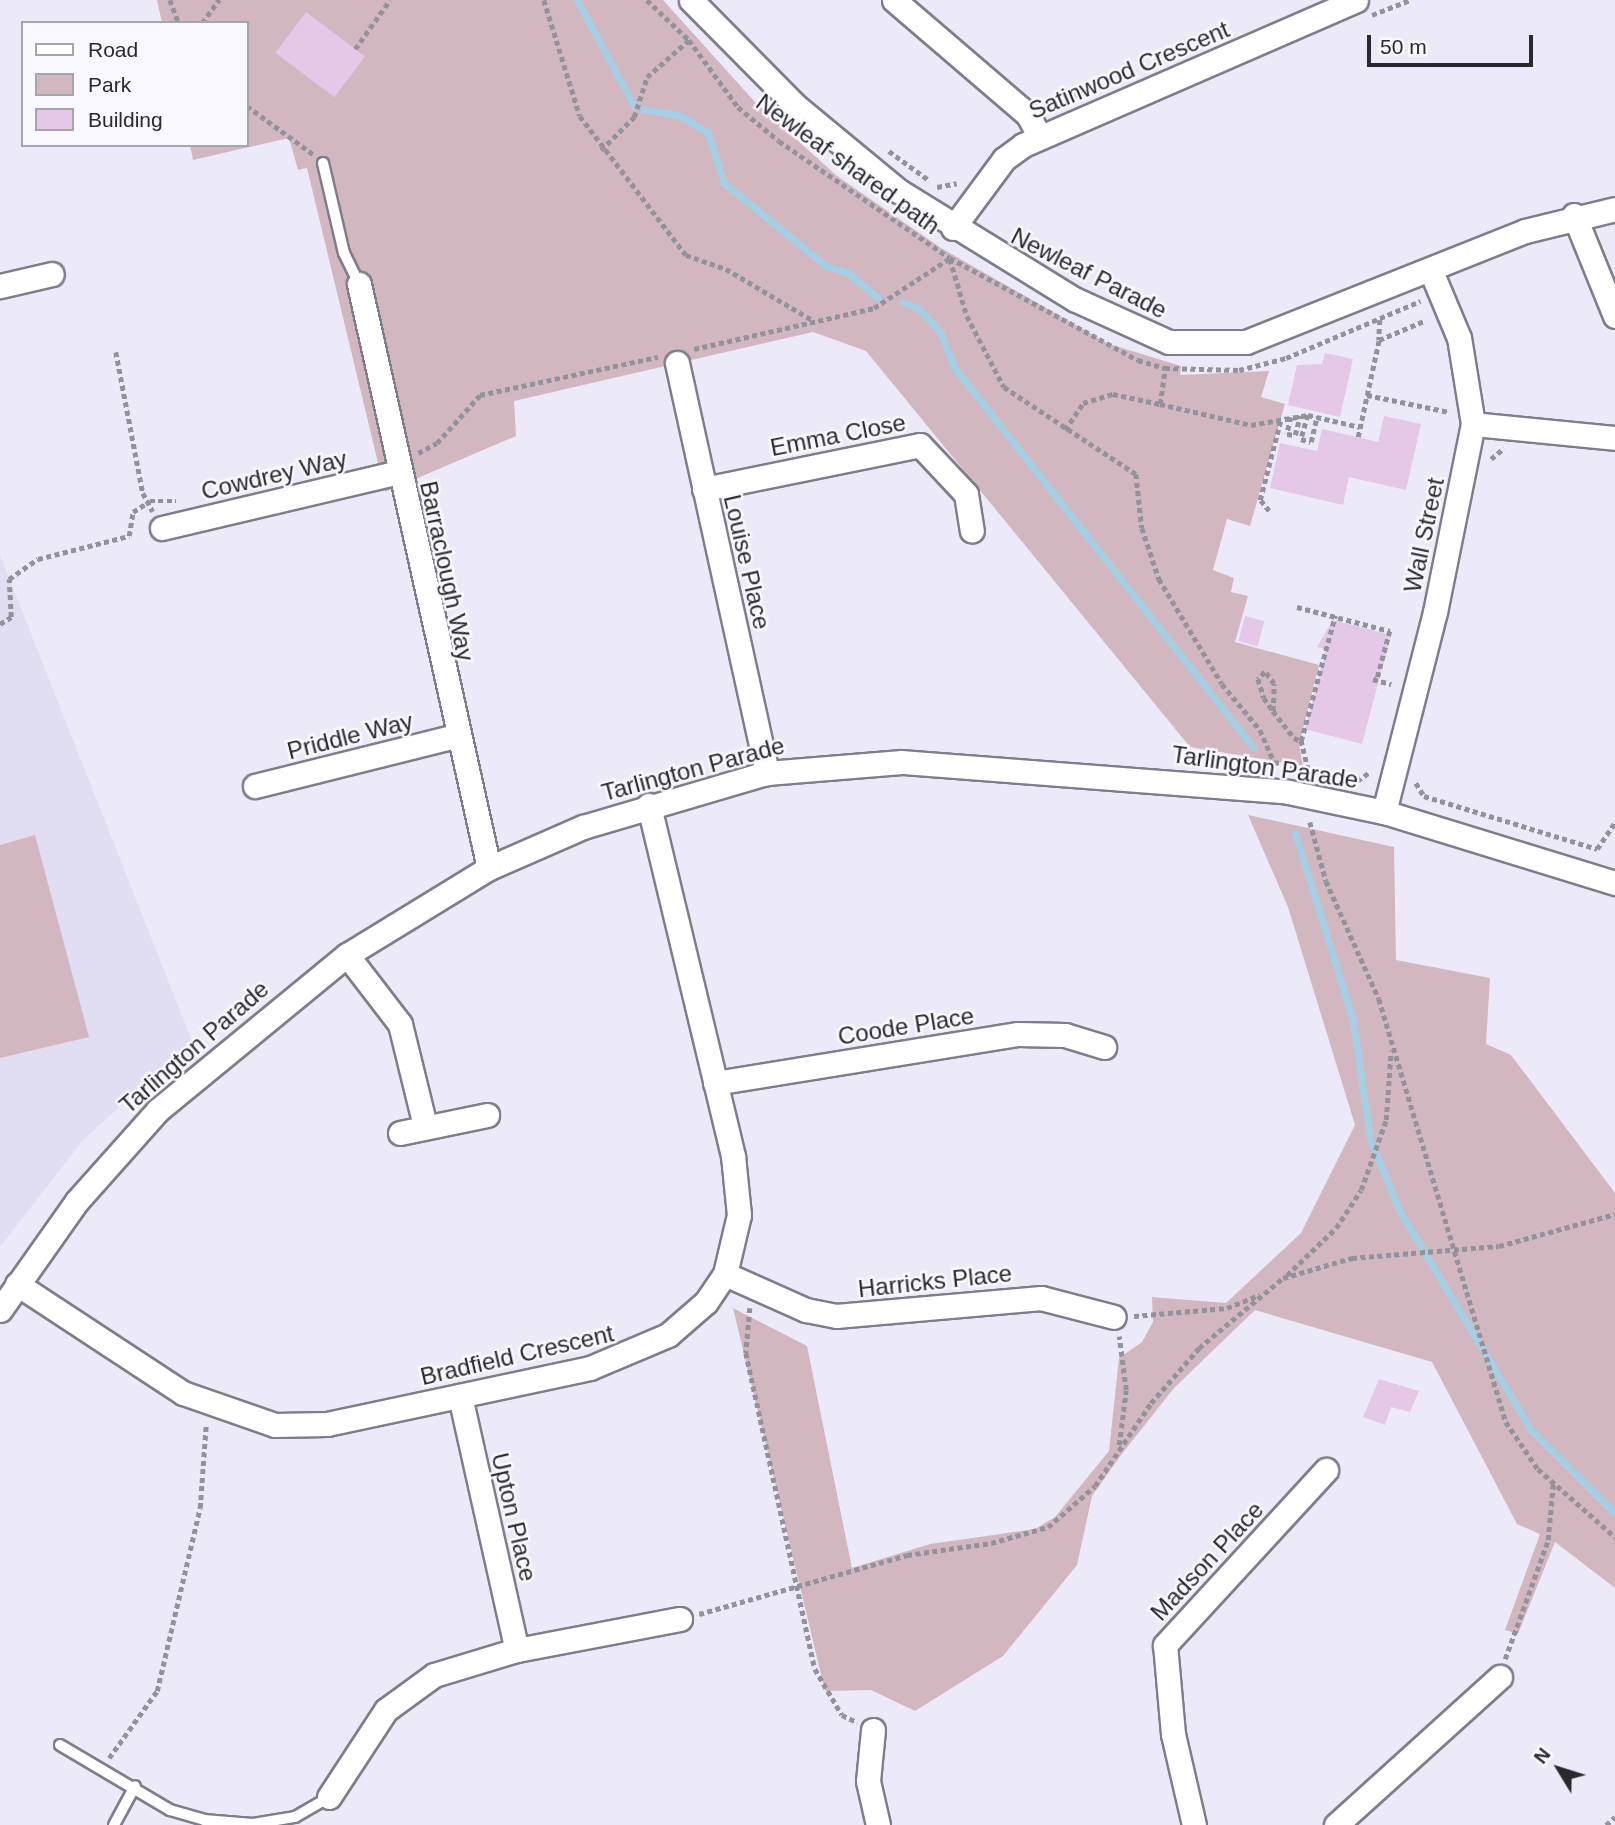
<!DOCTYPE html>
<style>
body{margin:0}
#map{position:relative;width:1615px;height:1825px;overflow:hidden;background:#eceaf8;font-family:Helvetica,sans-serif}
div>[style]{position:absolute}
[style*='--x']{left:calc(var(--x)*1px);top:calc(var(--y)*1px);width:calc(var(--w)*1px);rotate:calc(var(--a)*1deg)}
.built>*{inset:0;background:#e1def4}
.green>*{inset:0;background:#d3b7c0}
.stream>*{height:7px;margin:-3.5px;padding:0 3.5px;transform-origin:3.5px;border-radius:3.5px;background:#a5cfe4}
.building>*{inset:0;background:#e5c8e7;transform-origin:0 0}
.path>*{height:4.5px;margin-top:-2.25px;transform-origin:0;background:repeating-linear-gradient(90deg,#93929b 0 5px,transparent 0 8.5px)}
.roads{filter:drop-shadow(2px 0 #7f7d8a) drop-shadow(-2px 0 #7f7d8a) drop-shadow(0 2px #7f7d8a) drop-shadow(0 -2px #7f7d8a)}
.lane>*{height:10px;margin:-5px;padding:0 5px;transform-origin:5px;border-radius:5px;background:#fff}
.street>*{height:23px;margin:-11.5px;padding:0 11.5px;transform-origin:11.5px;border-radius:11.5px;background:#fff}
span{translate:-50% -50%;white-space:nowrap;text-align:center;line-height:1.15;-webkit-text-stroke:5px #f9f8fe;paint-order:stroke}
.street-label{font-size:24px;color:#29292e}
.legend{position:absolute;left:21px;top:21px;width:228px;height:126px;box-sizing:border-box;background:#f9f8fe;border:2px solid #a6a5ab;margin:0;padding:9px 12px;list-style:none;font-size:21px;color:#29292e}
.legend li{display:flex;align-items:center;gap:14px;height:35px}
.legend b{width:35px;border:2px solid #a6a5ab}
.north{position:absolute;left:1524px;top:1734px;width:70px;height:70px;-webkit-text-stroke:5px #f9f8fe;paint-order:stroke;rotate:308deg;font-size:19px;font-weight:700;line-height:28px;text-align:center;color:#29292e}
.north::after{content:'';display:block;margin:auto;width:24px;height:32px;background:#29292e;clip-path:polygon(50% 0,100% 100%,50% 72%,0 100%)}
.scale{position:absolute;left:1367px;top:35px;width:166px;height:32px;box-sizing:border-box;border:4px solid #29292e;border-top:0;padding-left:9px;font-size:21px;line-height:24px;white-space:nowrap;color:#29292e;-webkit-text-stroke:5px #f9f8fe;paint-order:stroke}
</style>
<div id="map">
<div class="built">
<div style="clip-path:polygon(0 555px,192px 1041px,84px 1139px,0 1247px)"></div>
</div>
<div class="green">
<div style="clip-path:polygon(157px 0,663px 0,755px 102px,837px 176px,941px 248px,1109px 344px,1181px 366px,1180px 375px,1269px 371px,1261px 397px,1285px 404px,1250px 526px,1227px 519px,1213px 570px,1234px 578px,1231px 592px,1248px 596px,1235px 642px,1319px 665px,1299px 745px,1303px 766px,1190px 747px,866px 351px,813px 332px,514px 401px,516px 436px,385px 492px,307px 168px,298px 170px,289px 138px,193px 160px,190px 145px,247px 145px,247px 23px,162px 23px)"></div>
<div style="clip-path:polygon(1248px 815px,1394px 847px,1396px 960px,1490px 978px,1486px 1044px,1511px 1055px,1615px 1193px,1615px 1588px,1555px 1542px,1518px 1634px,1505px 1630px,1540px 1534px,1517px 1524px,1432px 1362px,1255px 1310px,1174px 1388px,1121px 1455px,1092px 1496px,1077px 1565px,1003px 1656px,915px 1711px,871px 1690px,825px 1691px,733px 1308px,807px 1346px,852px 1568px,930px 1544px,1035px 1529px,1055px 1517px,1109px 1451px,1119px 1358px,1142px 1342px,1153px 1322px,1152px 1297px,1226px 1303px,1301px 1233px,1355px 1125px,1288px 907px)"></div>
<div style="clip-path:polygon(35px 835px,89px 1037px,0 1058px,0 845px)"></div>
</div>
<div class="stream">
<div style="--x:577;--y:0;--w:120;--a:61.7"></div>
<div style="--x:643;--y:109;--w:39;--a:10"></div>
<div style="--x:681;--y:116;--w:32;--a:32"></div>
<div style="--x:708;--y:133;--w:52;--a:72.3"></div>
<div style="--x:724;--y:183;--w:132;--a:39.1"></div>
<div style="--x:826;--y:266;--w:22;--a:16"></div>
<div style="--x:847;--y:272;--w:42;--a:40.2"></div>
<div style="--x:902;--y:302;--w:17;--a:21"></div>
<div style="--x:918;--y:308;--w:33;--a:47"></div>
<div style="--x:940;--y:332;--w:38;--a:68"></div>
<div style="--x:954;--y:367;--w:484;--a:51.8"></div>
<div style="--x:1295;--y:833;--w:196;--a:72.8"></div>
<div style="--x:1353;--y:1020;--w:120;--a:81.9"></div>
<div style="--x:1370;--y:1139;--w:77;--a:67.8"></div>
<div style="--x:1399;--y:1210;--w:257;--a:59"></div>
<div style="--x:1531;--y:1430;--w:118;--a:44.7"></div>
</div>
<div class="building">
<div style="left:306px;top:12px;width:74px;height:51px;rotate:37deg"></div>
<div style="clip-path:polygon(1325px 353px,1353px 359px,1340px 417px,1288px 405px,1297px 365px,1322px 364px)"></div>
<div style="clip-path:polygon(1384px 416px,1421px 424px,1406px 490px,1349px 477px,1343px 505px,1270px 488px,1280px 443px,1317px 451px,1322px 429px,1378px 442px)"></div>
<div style="left:1245px;top:616px;width:20px;height:26px;rotate:15deg"></div>
<div style="clip-path:polygon(1333px 620px,1391px 635px,1362px 744px,1305px 729px,1326px 649px,1317px 647px)"></div>
<div style="clip-path:polygon(1379px 1379px,1419px 1391px,1410px 1412px,1391px 1407px,1385px 1425px,1363px 1417px)"></div>
</div>
<div class="path">
<div style="--x:170;--y:0;--w:25;--a:69"></div>
<div style="--x:544;--y:0;--w:121;--a:72.8"></div>
<div style="--x:580;--y:116;--w:175;--a:52.7"></div>
<div style="--x:686;--y:255;--w:42;--a:19.3"></div>
<div style="--x:726;--y:269;--w:102;--a:30.6"></div>
<div style="--x:647;--y:0;--w:58;--a:43.6"></div>
<div style="--x:689;--y:40;--w:83;--a:53.8"></div>
<div style="--x:738;--y:107;--w:53;--a:39.7"></div>
<div style="--x:779;--y:141;--w:207;--a:34.4"></div>
<div style="--x:950;--y:258;--w:214;--a:28.5"></div>
<div style="--x:1138;--y:360;--w:28;--a:17"></div>
<div style="--x:1165;--y:368;--w:74;--a:1.5"></div>
<div style="--x:1239;--y:370;--w:49;--a:-14.3"></div>
<div style="--x:1286;--y:358;--w:146;--a:-23"></div>
<div style="--x:1372;--y:15;--w:41;--a:-21.5"></div>
<div style="--x:202;--y:23;--w:29;--a:-54"></div>
<div style="--x:355;--y:49;--w:60;--a:-54.5"></div>
<div style="--x:247;--y:106;--w:82;--a:36"></div>
<div style="--x:1048;--y:107;--w:55;--a:-23.7"></div>
<div style="--x:601;--y:150;--w:47;--a:-45"></div>
<div style="--x:634;--y:117;--w:42;--a:-72"></div>
<div style="--x:647;--y:77;--w:56;--a:-41.4"></div>
<div style="--x:889;--y:151;--w:51;--a:36.2"></div>
<div style="--x:937;--y:187;--w:20;--a:-11"></div>
<div style="--x:950;--y:259;--w:59;--a:73.4"></div>
<div style="--x:967;--y:316;--w:80;--a:62.5"></div>
<div style="--x:1004;--y:387;--w:158;--a:33.4"></div>
<div style="--x:1136;--y:474;--w:54;--a:83.7"></div>
<div style="--x:1142;--y:528;--w:54;--a:71.6"></div>
<div style="--x:1159;--y:579;--w:122;--a:59"></div>
<div style="--x:1222;--y:684;--w:60;--a:50.4"></div>
<div style="--x:1260;--y:730;--w:35;--a:66"></div>
<div style="--x:1274;--y:762;--w:85;--a:12.9"></div>
<div style="--x:1357;--y:781;--w:16;--a:-35"></div>
<div style="--x:1380;--y:320;--w:20;--a:93"></div>
<div style="--x:1379;--y:340;--w:49;--a:-22.9"></div>
<div style="--x:694;--y:349;--w:185;--a:-12.8"></div>
<div style="--x:874;--y:308;--w:91;--a:-33.3"></div>
<div style="--x:116;--y:352;--w:144;--a:79.2"></div>
<div style="--x:143;--y:493;--w:21;--a:62"></div>
<div style="--x:1367;--y:395;--w:84;--a:11.7"></div>
<div style="--x:1160;--y:404;--w:93;--a:13"></div>
<div style="--x:1251;--y:425;--w:58;--a:-10"></div>
<div style="--x:1308;--y:415;--w:53;--a:13"></div>
<div style="--x:1308;--y:415;--w:25;--a:106"></div>
<div style="--x:1301;--y:439;--w:10;--a:17"></div>
<div style="--x:1311;--y:442;--w:26;--a:-77"></div>
<div style="--x:1291;--y:417;--w:17;--a:103"></div>
<div style="--x:1287;--y:434;--w:8;--a:7"></div>
<div style="--x:1295;--y:435;--w:20;--a:-75"></div>
<div style="--x:1065;--y:430;--w:32;--a:-56"></div>
<div style="--x:1083;--y:403;--w:31;--a:-17"></div>
<div style="--x:1113;--y:394;--w:48;--a:12"></div>
<div style="--x:1160;--y:404;--w:36;--a:-82"></div>
<div style="--x:1358;--y:437;--w:99;--a:-77.8"></div>
<div style="--x:418;--y:453;--w:21;--a:-28"></div>
<div style="--x:437;--y:443;--w:64;--a:-48.1"></div>
<div style="--x:480;--y:395;--w:182;--a:-12.1"></div>
<div style="--x:1491;--y:459;--w:17;--a:-40"></div>
<div style="--x:1269;--y:511;--w:14;--a:-129"></div>
<div style="--x:1260;--y:500;--w:84;--a:-75.5"></div>
<div style="--x:1297;--y:607;--w:96;--a:14.5"></div>
<div style="--x:1390;--y:631;--w:51;--a:104.9"></div>
<div style="--x:0;--y:624;--w:13;--a:-32"></div>
<div style="--x:11;--y:617;--w:38;--a:-93"></div>
<div style="--x:9;--y:579;--w:35;--a:-35"></div>
<div style="--x:38;--y:559;--w:94;--a:-14.2"></div>
<div style="--x:129;--y:536;--w:24;--a:-81"></div>
<div style="--x:133;--y:512;--w:20;--a:-33"></div>
<div style="--x:150;--y:501;--w:26;--a:0"></div>
<div style="--x:1373;--y:679;--w:19;--a:16"></div>
<div style="--x:1273;--y:711;--w:27;--a:-88"></div>
<div style="--x:1274;--y:684;--w:15;--a:-127"></div>
<div style="--x:1265;--y:672;--w:10;--a:135"></div>
<div style="--x:1258;--y:679;--w:20;--a:72"></div>
<div style="--x:1264;--y:698;--w:16;--a:55"></div>
<div style="--x:1273;--y:711;--w:34;--a:52"></div>
<div style="--x:1294;--y:738;--w:8;--a:23"></div>
<div style="--x:1308;--y:770;--w:30;--a:-104"></div>
<div style="--x:1301;--y:741;--w:130;--a:-74.8"></div>
<div style="--x:1416;--y:783;--w:15;--a:58"></div>
<div style="--x:1424;--y:796;--w:181;--a:17"></div>
<div style="--x:1597;--y:849;--w:32;--a:-56"></div>
<div style="--x:1310;--y:822;--w:61;--a:74.8"></div>
<div style="--x:1326;--y:881;--w:129;--a:65.8"></div>
<div style="--x:1379;--y:999;--w:442;--a:73.3"></div>
<div style="--x:1506;--y:1422;--w:57;--a:55.8"></div>
<div style="--x:1538;--y:1469;--w:103;--a:41.4"></div>
<div style="--x:1287;--y:1275;--w:68;--a:-43.8"></div>
<div style="--x:1336;--y:1228;--w:45;--a:-56.7"></div>
<div style="--x:1361;--y:1190;--w:74;--a:-70.3"></div>
<div style="--x:1386;--y:1120;--w:69;--a:-85.9"></div>
<div style="--x:750;--y:1308;--w:45;--a:95.1"></div>
<div style="--x:746;--y:1353;--w:323;--a:77.7"></div>
<div style="--x:815;--y:1669;--w:53;--a:59.6"></div>
<div style="--x:842;--y:1715;--w:17;--a:25"></div>
<div style="--x:1134;--y:1316;--w:93;--a:-4.9"></div>
<div style="--x:1227;--y:1308;--w:35;--a:-22"></div>
<div style="--x:1119;--y:1445;--w:55;--a:-82.7"></div>
<div style="--x:1126;--y:1390;--w:54;--a:-97.4"></div>
<div style="--x:699;--y:1614;--w:216;--a:-15.8"></div>
<div style="--x:907;--y:1555;--w:85;--a:-8.1"></div>
<div style="--x:991;--y:1543;--w:59;--a:-15.7"></div>
<div style="--x:1048;--y:1527;--w:62;--a:-41.1"></div>
<div style="--x:1095;--y:1486;--w:100;--a:-56"></div>
<div style="--x:1151;--y:1403;--w:73;--a:-48.9"></div>
<div style="--x:1199;--y:1348;--w:109;--a:-39.8"></div>
<div style="--x:1283;--y:1278;--w:72;--a:-16.2"></div>
<div style="--x:1352;--y:1258;--w:147;--a:-4.7"></div>
<div style="--x:1499;--y:1246;--w:120;--a:-15.4"></div>
<div style="--x:1505;--y:1659;--w:127;--a:-70.1"></div>
<div style="--x:1548;--y:1540;--w:56;--a:-84.9"></div>
<div style="--x:109;--y:1758;--w:82;--a:-54.4"></div>
<div style="--x:157;--y:1691;--w:188;--a:-76.8"></div>
<div style="--x:200;--y:1508;--w:84;--a:-85.9"></div>
<div style="--x:1606;--y:1825;--w:12;--a:-42"></div>
</div>
<div class="roads">
<div class="lane">
<div style="--x:323;--y:163;--w:92;--a:76.9"></div>
<div style="--x:344;--y:253;--w:34;--a:64"></div>
<div style="--x:60;--y:1745;--w:128;--a:30.6"></div>
<div style="--x:170;--y:1810;--w:35;--a:16"></div>
<div style="--x:204;--y:1820;--w:49;--a:4.7"></div>
<div style="--x:253;--y:1824;--w:43;--a:-9.5"></div>
<div style="--x:295;--y:1817;--w:39;--a:-30"></div>
<div style="--x:114;--y:1825;--w:44;--a:-61.7"></div>
</div>
<div class="street">
<div style="--x:691;--y:0;--w:151;--a:45.3"></div>
<div style="--x:797;--y:107;--w:132;--a:39.5"></div>
<div style="--x:899;--y:191;--w:206;--a:31.7"></div>
<div style="--x:1074;--y:299;--w:104;--a:24.4"></div>
<div style="--x:1169;--y:342;--w:77;--a:0"></div>
<div style="--x:1246;--y:342;--w:300;--a:-21.7"></div>
<div style="--x:1525;--y:231;--w:93;--a:-13.7"></div>
<div style="--x:894;--y:0;--w:177;--a:40.6"></div>
<div style="--x:1028;--y:115;--w:24;--a:62"></div>
<div style="--x:1574;--y:215;--w:109;--a:67.9"></div>
<div style="--x:953;--y:228;--w:86;--a:-53.5"></div>
<div style="--x:1004;--y:159;--w:24;--a:-36"></div>
<div style="--x:1023;--y:145;--w:363;--a:-23.5"></div>
<div style="--x:359;--y:284;--w:598;--a:77.45"></div>
<div style="--x:0;--y:286;--w:53;--a:-13"></div>
<div style="--x:677;--y:363;--w:420;--a:77.6"></div>
<div style="--x:1473;--y:424;--w:143;--a:5.6"></div>
<div style="--x:704;--y:489;--w:220;--a:-11.5"></div>
<div style="--x:920;--y:445;--w:67;--a:46.8"></div>
<div style="--x:966;--y:494;--w:37;--a:81"></div>
<div style="--x:162;--y:528;--w:244;--a:-13.3"></div>
<div style="--x:255;--y:786;--w:207;--a:-14"></div>
<div style="--x:1384;--y:812;--w:206;--a:-75.7"></div>
<div style="--x:1435;--y:612;--w:192;--a:-78.6"></div>
<div style="--x:1473;--y:424;--w:87;--a:-99.2"></div>
<div style="--x:1459;--y:338;--w:73;--a:-112.7"></div>
<div style="--x:347;--y:955;--w:87;--a:52.5"></div>
<div style="--x:400;--y:1024;--w:105;--a:76.2"></div>
<div style="--x:715;--y:1083;--w:307;--a:-9.2"></div>
<div style="--x:1018;--y:1034;--w:47;--a:1.2"></div>
<div style="--x:1065;--y:1035;--w:41;--a:17.1"></div>
<div style="--x:400;--y:1133;--w:89;--a:-11.7"></div>
<div style="--x:725;--y:1274;--w:89;--a:24"></div>
<div style="--x:806;--y:1310;--w:31;--a:11"></div>
<div style="--x:836;--y:1316;--w:206;--a:-5"></div>
<div style="--x:1041;--y:1298;--w:75;--a:14.6"></div>
<div style="--x:17;--y:1284;--w:199;--a:33.3"></div>
<div style="--x:183;--y:1393;--w:97;--a:19.2"></div>
<div style="--x:275;--y:1425;--w:52;--a:-1.1"></div>
<div style="--x:327;--y:1424;--w:269;--a:-12"></div>
<div style="--x:590;--y:1368;--w:85;--a:-22.9"></div>
<div style="--x:668;--y:1335;--w:50;--a:-41"></div>
<div style="--x:706;--y:1302;--w:34;--a:-56"></div>
<div style="--x:725;--y:1274;--w:61;--a:-76.7"></div>
<div style="--x:739;--y:1215;--w:59;--a:-95.8"></div>
<div style="--x:733;--y:1156;--w:361;--a:-103.5"></div>
<div style="--x:0;--y:1310;--w:133;--a:-54.8"></div>
<div style="--x:77;--y:1201;--w:122;--a:-48.3"></div>
<div style="--x:158;--y:1110;--w:244;--a:-39.4"></div>
<div style="--x:347;--y:955;--w:167;--a:-31.5"></div>
<div style="--x:489;--y:868;--w:103;--a:-23.6"></div>
<div style="--x:583;--y:827;--w:192;--a:-16.4"></div>
<div style="--x:767;--y:773;--w:135;--a:-4.7"></div>
<div style="--x:902;--y:762;--w:388;--a:4.4"></div>
<div style="--x:1289;--y:792;--w:97;--a:11.9"></div>
<div style="--x:1384;--y:812;--w:242;--a:17.1"></div>
<div style="--x:460;--y:1396;--w:260;--a:77.4"></div>
<div style="--x:873;--y:1730;--w:51;--a:95.6"></div>
<div style="--x:868;--y:1781;--w:45;--a:77.2"></div>
<div style="--x:329;--y:1797;--w:104;--a:-56.8"></div>
<div style="--x:386;--y:1710;--w:59;--a:-36.1"></div>
<div style="--x:434;--y:1675;--w:87;--a:-16.8"></div>
<div style="--x:517;--y:1650;--w:166;--a:-10.8"></div>
<div style="--x:1194;--y:1825;--w:93;--a:-103"></div>
<div style="--x:1173;--y:1734;--w:89;--a:-95.1"></div>
<div style="--x:1165;--y:1645;--w:238;--a:-47.4"></div>
<div style="--x:1336;--y:1825;--w:221;--a:-42.1"></div>
</div>
</div>
<div class="street-label">
<span style="left:1129px;top:70px;rotate:-23deg">Satinwood Crescent</span>
<span style="left:848px;top:164px;rotate:36deg">Newleaf shared path</span>
<span style="left:1089px;top:273px;rotate:27deg">Newleaf Parade</span>
<span style="left:838px;top:435px;rotate:-11deg">Emma Close</span>
<span style="left:274px;top:475px;rotate:-13deg">Cowdrey Way</span>
<span style="left:1424px;top:535px;rotate:-78deg">Wall Street</span>
<span style="left:747px;top:562px;rotate:77deg">Louise Place</span>
<span style="left:447px;top:571px;rotate:78deg">Barraclough Way</span>
<span style="left:350px;top:736px;rotate:-14deg">Priddle Way</span>
<span style="left:1265px;top:767px;rotate:8deg">Tarlington Parade</span>
<span style="left:693px;top:769px;rotate:-15deg">Tarlington Parade</span>
<span style="left:906px;top:1026px;rotate:-9deg">Coode Place</span>
<span style="left:194px;top:1047px;rotate:-41deg">Tarlington Parade</span>
<span style="left:935px;top:1281px;rotate:-6deg">Harricks Place</span>
<span style="left:517px;top:1355px;rotate:-13deg">Bradfield Crescent</span>
<span style="left:514px;top:1517px;rotate:77deg">Upton Place</span>
<span style="left:1207px;top:1561px;rotate:-47deg">Madson Place</span>
</div>
<ul class="legend">
<li><b style="height:9px;background:#fff"></b>Road</li>
<li><b style="height:19px;background:#d3b7c0"></b>Park</li>
<li><b style="height:19px;background:#e5c8e7"></b>Building</li>
</ul>
<div class="north">N</div>
<div class="scale">50 m</div>
</div>
